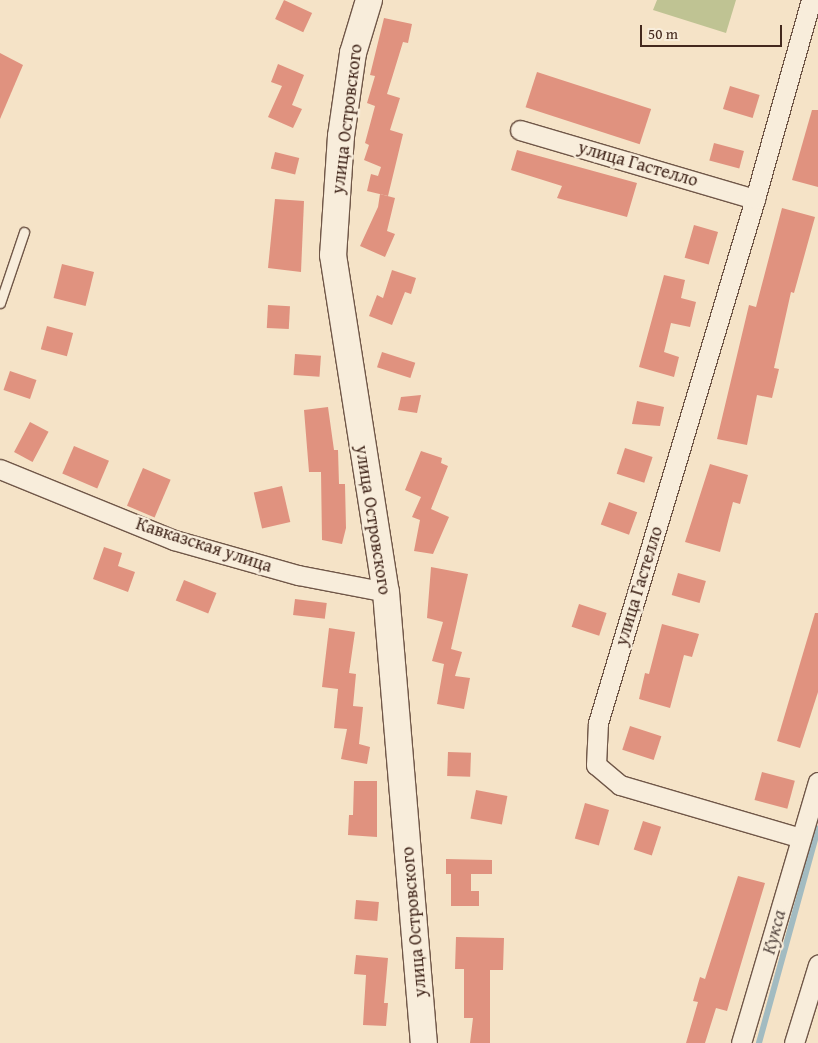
<!DOCTYPE html>
<meta charset="utf-8">
<style>
body{margin:0}
#map{position:relative;width:818px;height:1043px;overflow:hidden;background:#f5e3c7;font-family:"Gentium Book Plus",serif}
div>[style]{position:absolute}
[style*='--x']{left:calc(var(--x)*1px);top:calc(var(--y)*1px);width:calc(var(--w)*1px);rotate:calc(var(--a)*1deg)}
.green>*{inset:0;background:#bfc393}
.stream>*{height:5.5px;margin:-2.75px;padding:0 2.75px;transform-origin:2.75px;border-radius:2.75px;background:#a2bbc1}
.building>*{inset:0;background:#e0927f;transform-origin:0 0}
.roads{filter:drop-shadow(1px 0 #705748) drop-shadow(-1px 0 #705748) drop-shadow(0 1px #705748) drop-shadow(0 -1px #705748)}
.lane>*{height:9px;margin:-4.5px;padding:0 4.5px;transform-origin:4.5px;border-radius:4.5px;background:#f8eddb}
.street>*{height:19px;margin:-9.5px;padding:0 9.5px;transform-origin:9.5px;border-radius:9.5px;background:#f8eddb}
.secondary>*{height:26px;margin:-13px;padding:0 13px;transform-origin:13px;border-radius:13px;background:#f8eddb}
span{translate:-50% -50%;white-space:nowrap;text-align:center;line-height:1.15;-webkit-text-stroke:4.5px #f8eddb;paint-order:stroke}
.street-label{font-size:18px;color:#43281d}
.water-label{font-size:19px;color:#5b4d46;font-style:italic}
.scale{position:absolute;left:640px;top:25px;width:142px;height:22px;box-sizing:border-box;border:2px solid #43281d;border-top:0;padding-left:6px;font-size:15px;line-height:18px;white-space:nowrap;color:#43281d;-webkit-text-stroke:4px #f8eddb;paint-order:stroke}
</style>
<div id="map">
<div class="green">
<div style="clip-path:polygon(657px 0,736px 0,726px 33px,653px 10px)"></div>
</div>
<div class="stream">
<div style="--x:759;--y:1043;--w:222;--a:-74.6"></div>
</div>
<div class="building">
<div style="left:284px;top:0;width:31px;height:21px;rotate:25deg"></div>
<div style="clip-path:polygon(384px 18px,412px 24px,408px 43px,403px 42px,387px 94px,400px 98px,390px 130px,403px 134px,388px 196px,367px 191px,371px 174px,378px 176px,381px 167px,364px 160px,369px 145px,365px 143px,375px 106px,367px 103px,375px 76px,370px 75px)"></div>
<div style="clip-path:polygon(0 53px,23px 65px,0 119px)"></div>
<div style="clip-path:polygon(278px 64px,304px 75px,292px 105px,302px 109px,293px 128px,268px 117px,282px 86px,271px 82px)"></div>
<div style="left:537px;top:72px;width:120px;height:37px;rotate:18deg"></div>
<div style="left:730px;top:86px;width:31px;height:24px;rotate:17deg"></div>
<div style="clip-path:polygon(812px 110px,818px 110px,818px 187px,792px 180px)"></div>
<div style="left:714px;top:143px;width:31px;height:18px;rotate:15deg"></div>
<div style="clip-path:polygon(517px 150px,637px 183px,627px 217px,557px 198px,562px 186px,511px 170px)"></div>
<div style="left:275px;top:152px;width:25px;height:17px;rotate:14deg"></div>
<div style="clip-path:polygon(380px 194px,395px 198px,387px 231px,395px 234px,385px 257px,360px 246px,378px 207px)"></div>
<div style="clip-path:polygon(275px 199px,304px 201px,301px 272px,268px 268px)"></div>
<div style="clip-path:polygon(782px 208px,815px 217px,794px 293px,791px 292px,774px 368px,779px 369px,772px 398px,757px 395px,747px 445px,717px 439px,749px 305px,756px 307px)"></div>
<div style="left:694px;top:225px;width:25px;height:34px;rotate:16deg"></div>
<div style="left:62px;top:264px;width:33px;height:35px;rotate:14deg"></div>
<div style="clip-path:polygon(392px 270px,416px 278px,411px 294px,405px 292px,392px 325px,369px 316px,377px 295px,383px 298px)"></div>
<div style="clip-path:polygon(664px 275px,685px 280px,681px 298px,696px 302px,690px 327px,671px 323px,664px 352px,679px 357px,674px 377px,639px 367px)"></div>
<div style="left:268px;top:305px;width:22px;height:23px;rotate:3deg"></div>
<div style="left:47px;top:326px;width:27px;height:24px;rotate:15deg"></div>
<div style="left:382px;top:352px;width:35px;height:16px;rotate:18deg"></div>
<div style="left:295px;top:354px;width:26px;height:21px;rotate:4deg"></div>
<div style="left:10px;top:371px;width:28px;height:20px;rotate:19deg"></div>
<div style="clip-path:polygon(421px 395px,417px 413px,398px 410px,401px 397px)"></div>
<div style="clip-path:polygon(637px 401px,664px 407px,660px 426px,632px 424px)"></div>
<div style="clip-path:polygon(328px 407px,334px 450px,338px 450px,339px 484px,345px 484px,346px 528px,342px 544px,322px 540px,321px 472px,309px 472px,304px 410px)"></div>
<div style="left:30px;top:422px;width:21px;height:34px;rotate:28deg"></div>
<div style="left:74px;top:446px;width:38px;height:30px;rotate:23deg"></div>
<div style="left:625px;top:448px;width:29px;height:27px;rotate:18deg"></div>
<div style="clip-path:polygon(421px 451px,442px 458px,441px 463px,448px 466px,431px 509px,449px 517px,433px 554px,414px 551px,420px 520px,412px 517px,421px 497px,405px 490px)"></div>
<div style="clip-path:polygon(710px 464px,748px 475px,740px 504px,733px 502px,720px 552px,685px 542px)"></div>
<div style="left:143px;top:468px;width:30px;height:41px;rotate:23deg"></div>
<div style="left:282px;top:486px;width:37px;height:29px;rotate:77deg"></div>
<div style="left:609px;top:502px;width:30px;height:24px;rotate:20deg"></div>
<div style="clip-path:polygon(104px 547px,122px 553px,118px 566px,135px 572px,128px 592px,93px 579px)"></div>
<div style="clip-path:polygon(431px 567px,468px 574px,451px 649px,462px 652px,455px 676px,470px 678px,464px 709px,437px 704px,444px 664px,432px 661px,443px 622px,427px 618px)"></div>
<div style="left:678px;top:573px;width:29px;height:23px;rotate:16deg"></div>
<div style="left:184px;top:580px;width:35px;height:22px;rotate:22deg"></div>
<div style="left:295px;top:599px;width:32px;height:16px;rotate:7deg"></div>
<div style="left:579px;top:604px;width:29px;height:24px;rotate:18deg"></div>
<div style="clip-path:polygon(815px 613px,818px 613px,818px 692px,800px 748px,777px 741px)"></div>
<div style="clip-path:polygon(662px 624px,699px 634px,692px 657px,684px 655px,670px 708px,639px 699px,645px 673px,649px 674px)"></div>
<div style="clip-path:polygon(329px 628px,355px 632px,349px 673px,356px 674px,353px 706px,363px 707px,359px 744px,370px 747px,367px 764px,341px 759px,347px 729px,334px 728px,338px 689px,322px 687px)"></div>
<div style="left:630px;top:726px;width:33px;height:25px;rotate:18deg"></div>
<div style="left:448px;top:752px;width:23px;height:24px;rotate:2deg"></div>
<div style="left:762px;top:772px;width:34px;height:29px;rotate:15deg"></div>
<div style="clip-path:polygon(354px 781px,377px 781px,377px 837px,348px 835px,349px 815px,353px 815px)"></div>
<div style="left:476px;top:790px;width:32px;height:29px;rotate:11deg"></div>
<div style="left:585px;top:803px;width:25px;height:37px;rotate:16deg"></div>
<div style="left:643px;top:821px;width:19px;height:30px;rotate:18deg"></div>
<div style="clip-path:polygon(446px 859px,492px 860px,492px 874px,471px 874px,471px 891px,479px 891px,479px 906px,451px 906px,451px 874px,446px 874px)"></div>
<div style="clip-path:polygon(738px 876px,765px 883px,727px 1011px,716px 1008px,705px 1043px,686px 1043px,698px 1002px,693px 1001px,700px 977px,705px 979px)"></div>
<div style="left:356px;top:900px;width:23px;height:19px;rotate:5deg"></div>
<div style="clip-path:polygon(456px 937px,504px 938px,503px 970px,490px 970px,490px 1043px,470px 1043px,473px 1018px,464px 1018px,464px 969px,455px 969px)"></div>
<div style="clip-path:polygon(356px 955px,388px 958px,384px 1003px,388px 1003px,386px 1026px,363px 1025px,366px 975px,354px 974px)"></div>
</div>
<div class="roads">
<div class="lane">
<div style="--x:0;--y:303;--w:75;--a:-71.3"></div>
</div>
<div class="street">
<div style="--x:520;--y:130;--w:245;--a:16.4"></div>
<div style="--x:0;--y:469;--w:188;--a:22.2"></div>
<div style="--x:174;--y:540;--w:129;--a:15.8"></div>
<div style="--x:298;--y:575;--w:90;--a:10.9"></div>
<div style="--x:801;--y:838;--w:189;--a:-163.7"></div>
<div style="--x:620;--y:785;--w:31;--a:-140"></div>
<div style="--x:596;--y:765;--w:42;--a:-87.3"></div>
<div style="--x:598;--y:723;--w:547;--a:-73.32"></div>
<div style="--x:755;--y:199;--w:207;--a:-74.3"></div>
<div style="--x:741;--y:1043;--w:272;--a:-73.6"></div>
<div style="--x:794;--y:1043;--w:82;--a:-72.9"></div>
</div>
<div class="secondary">
<div style="--x:369;--y:0;--w:55;--a:106.8"></div>
<div style="--x:353;--y:53;--w:84;--a:98.2"></div>
<div style="--x:341;--y:136;--w:119;--a:93.8"></div>
<div style="--x:333;--y:255;--w:341;--a:81.1"></div>
<div style="--x:386;--y:592;--w:453;--a:85.2"></div>
</div>
</div>
<div class="street-label">
<span style="left:347px;top:119px;rotate:-83deg">улица Островского</span>
<span style="left:638px;top:164px;rotate:16deg">улица Гастелло</span>
<span style="left:373px;top:520px;rotate:81deg">улица Островского</span>
<span style="left:204px;top:545px;rotate:18deg">Кавказская улица</span>
<span style="left:639px;top:586px;rotate:-73deg">улица Гастелло</span>
<span style="left:414px;top:922px;rotate:-95deg">улица Островского</span>
</div>
<div class="water-label">
<span style="left:774px;top:932px;rotate:-75deg">Кукса</span>
</div>
<div class="scale">50 m</div>
</div>
